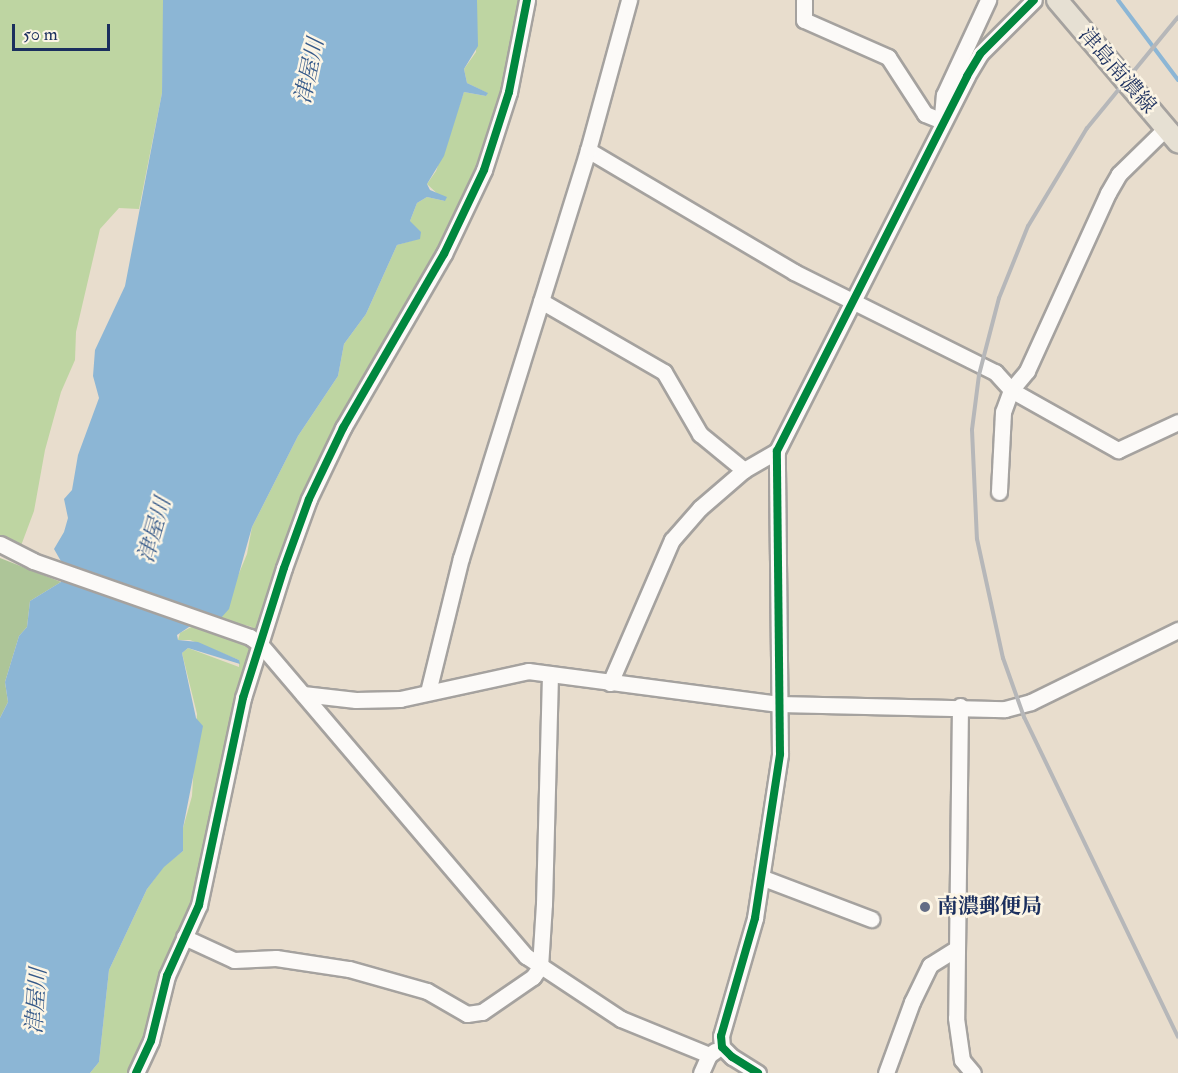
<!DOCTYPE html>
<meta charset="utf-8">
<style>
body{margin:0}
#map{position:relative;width:1178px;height:1073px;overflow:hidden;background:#e8ddcd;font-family:"IM FELL Double Pica","Noto Serif JP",serif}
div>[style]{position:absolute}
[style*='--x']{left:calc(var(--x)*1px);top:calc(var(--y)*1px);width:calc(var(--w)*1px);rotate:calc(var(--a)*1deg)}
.green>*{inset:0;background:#bed5a2}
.forest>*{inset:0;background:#adc598}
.water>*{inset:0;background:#8cb6d5}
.stream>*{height:4px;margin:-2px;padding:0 2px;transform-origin:2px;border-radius:2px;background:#8cb6d5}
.roads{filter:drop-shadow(2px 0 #a5a29f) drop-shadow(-2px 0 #a5a29f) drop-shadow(0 2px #a5a29f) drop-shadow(0 -2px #a5a29f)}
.minor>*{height:15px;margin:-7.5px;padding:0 7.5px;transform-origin:7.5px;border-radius:7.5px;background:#fcfaf8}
.major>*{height:20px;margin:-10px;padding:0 10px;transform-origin:10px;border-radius:10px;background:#e6e0d3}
.rail>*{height:4px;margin:-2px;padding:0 2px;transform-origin:2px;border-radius:2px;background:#b6b7b9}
.cycleway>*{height:8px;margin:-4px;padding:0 4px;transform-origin:4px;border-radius:4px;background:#00873e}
.dots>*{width:16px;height:16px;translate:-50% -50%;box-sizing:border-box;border:3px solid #fcf5e5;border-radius:50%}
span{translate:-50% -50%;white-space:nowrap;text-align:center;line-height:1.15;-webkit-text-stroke:5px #fcf5e5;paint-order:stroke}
.street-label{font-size:21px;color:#1b2f5e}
.poi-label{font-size:21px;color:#1b2f5e;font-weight:700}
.left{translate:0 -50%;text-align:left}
.water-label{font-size:22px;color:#355989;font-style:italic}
.scale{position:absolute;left:12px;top:24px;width:98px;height:27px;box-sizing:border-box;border:3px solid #1b2f5e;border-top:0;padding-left:8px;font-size:18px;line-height:21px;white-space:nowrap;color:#1b2f5e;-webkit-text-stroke:4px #fcf5e5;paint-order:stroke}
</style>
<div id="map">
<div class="green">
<div style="clip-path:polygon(0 0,163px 0,164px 31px,162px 93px,139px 209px,119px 208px,100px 229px,76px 332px,75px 360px,61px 392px,45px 450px,34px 511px,19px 551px,0 540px)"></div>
<div style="clip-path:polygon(477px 0,519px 0,517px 32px,502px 88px,475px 168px,438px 250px,305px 495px,278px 562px,255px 637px,250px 635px,252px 627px,245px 625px,243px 631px,220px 619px,247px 554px,252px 527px,298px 436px,338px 376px,344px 344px,366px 314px,397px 245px,414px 240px,410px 221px,417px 203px,427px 197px,445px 201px,427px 184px,436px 171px,464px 92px,486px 96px,487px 93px,467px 83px,464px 69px,476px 52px)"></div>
<div style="clip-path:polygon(195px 625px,248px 644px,254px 657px,193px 902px,144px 1040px,129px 1073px,90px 1073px,99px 1062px,109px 970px,147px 889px,164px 866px,183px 851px,183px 828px,192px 796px,197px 714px,182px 653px,188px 648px,239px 667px,239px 660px,190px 640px,178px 640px,180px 633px)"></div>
</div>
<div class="forest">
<div style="clip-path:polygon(0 558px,61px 582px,30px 601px,27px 627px,19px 636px,5px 682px,8px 702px,0 718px)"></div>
</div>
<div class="water">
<div style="clip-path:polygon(163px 0,477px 0,478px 46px,464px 69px,467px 83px,488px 93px,486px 96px,464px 92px,444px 156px,427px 184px,430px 190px,447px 197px,445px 201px,427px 197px,417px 203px,410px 221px,421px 232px,420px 239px,397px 245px,366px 314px,344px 344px,338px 376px,298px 436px,252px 527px,229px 609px,220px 619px,189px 627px,177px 635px,178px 640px,198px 642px,239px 660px,240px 664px,188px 648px,182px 653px,196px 718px,203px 726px,183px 828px,183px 851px,164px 867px,147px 889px,109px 970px,99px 1062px,90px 1073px,0 1073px,0 718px,8px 702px,5px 682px,19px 636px,27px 627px,30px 601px,61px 582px,66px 570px,54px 549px,64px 532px,68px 518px,64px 499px,72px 490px,78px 455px,99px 398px,93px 376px,95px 350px,125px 286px,162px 93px)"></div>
</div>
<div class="stream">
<div style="--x:1118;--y:0;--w:100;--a:53.1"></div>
</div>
<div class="roads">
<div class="minor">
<div style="--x:804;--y:0;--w:20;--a:90"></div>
<div style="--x:804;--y:20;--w:92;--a:23.8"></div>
<div style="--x:888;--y:57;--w:68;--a:57"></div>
<div style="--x:925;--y:114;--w:18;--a:22"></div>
<div style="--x:942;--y:116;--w:21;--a:-85"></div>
<div style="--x:944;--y:95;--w:105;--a:-65.1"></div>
<div style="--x:1166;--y:128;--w:66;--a:135.6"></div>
<div style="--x:1119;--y:174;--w:22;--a:120"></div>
<div style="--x:1108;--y:193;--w:196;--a:114.5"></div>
<div style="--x:1027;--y:371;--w:25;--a:130"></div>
<div style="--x:1011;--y:390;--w:123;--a:29.3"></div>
<div style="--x:1118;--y:450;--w:66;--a:-25"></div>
<div style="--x:588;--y:150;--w:239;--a:30.6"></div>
<div style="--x:794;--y:272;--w:225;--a:26.5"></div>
<div style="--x:995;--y:372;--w:24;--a:48"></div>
<div style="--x:1011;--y:390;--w:23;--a:110"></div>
<div style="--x:1003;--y:412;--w:80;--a:92.9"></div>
<div style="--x:541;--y:301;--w:142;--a:30"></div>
<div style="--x:664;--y:372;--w:72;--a:59.9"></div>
<div style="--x:700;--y:434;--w:57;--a:39.3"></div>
<div style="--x:0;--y:544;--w:37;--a:27"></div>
<div style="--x:33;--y:561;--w:230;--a:19.3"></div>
<div style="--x:250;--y:637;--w:14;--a:36"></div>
<div style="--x:261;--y:645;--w:409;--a:49.6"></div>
<div style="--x:526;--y:956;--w:114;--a:33.6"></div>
<div style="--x:621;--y:1019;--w:95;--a:22.2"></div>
<div style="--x:610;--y:683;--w:156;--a:-66.6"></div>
<div style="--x:672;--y:540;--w:43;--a:-48.8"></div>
<div style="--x:700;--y:508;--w:58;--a:-40.8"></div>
<div style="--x:744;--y:470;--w:38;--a:-30"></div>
<div style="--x:428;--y:692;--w:138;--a:-76.2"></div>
<div style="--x:461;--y:558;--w:427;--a:-72.7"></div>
<div style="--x:588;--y:150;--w:156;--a:-74.7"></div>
<div style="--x:303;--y:694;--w:53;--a:6.5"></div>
<div style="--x:356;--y:700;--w:44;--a:-1.3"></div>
<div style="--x:400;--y:699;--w:131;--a:-12.3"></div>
<div style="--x:528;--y:671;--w:253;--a:7.5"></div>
<div style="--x:779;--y:704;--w:226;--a:1.3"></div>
<div style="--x:1005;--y:709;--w:27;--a:-15"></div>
<div style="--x:1031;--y:702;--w:164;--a:-26.1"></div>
<div style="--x:960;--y:706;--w:312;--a:90.7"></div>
<div style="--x:956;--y:1018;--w:42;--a:81.9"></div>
<div style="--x:962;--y:1060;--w:17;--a:50"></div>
<div style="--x:763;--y:878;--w:116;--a:20.8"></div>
<div style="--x:184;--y:937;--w:55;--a:24.7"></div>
<div style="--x:234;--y:960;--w:42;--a:-2.7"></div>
<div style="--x:276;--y:958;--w:74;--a:8.6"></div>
<div style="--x:349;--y:969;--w:81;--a:15.8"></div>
<div style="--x:427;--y:991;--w:46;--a:29.9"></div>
<div style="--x:467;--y:1014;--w:15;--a:-8"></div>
<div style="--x:482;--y:1012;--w:62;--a:-34.5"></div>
<div style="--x:533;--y:977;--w:12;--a:-55"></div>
<div style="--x:540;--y:967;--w:63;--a:-86.4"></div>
<div style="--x:544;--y:904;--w:230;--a:-88.5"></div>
<div style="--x:136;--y:1073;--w:35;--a:-65"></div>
<div style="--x:151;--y:1041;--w:67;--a:-76.2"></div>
<div style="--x:167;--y:976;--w:78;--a:-65.7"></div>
<div style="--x:199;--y:905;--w:212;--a:-78"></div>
<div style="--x:243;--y:698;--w:136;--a:-72.5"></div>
<div style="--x:284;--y:568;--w:73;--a:-70.1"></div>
<div style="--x:309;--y:499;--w:79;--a:-64.4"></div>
<div style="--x:343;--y:428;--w:201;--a:-59.9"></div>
<div style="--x:444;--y:254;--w:93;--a:-64.5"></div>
<div style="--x:484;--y:170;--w:82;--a:-72.2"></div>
<div style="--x:509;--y:92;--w:94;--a:-78.9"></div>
<div style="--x:701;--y:1073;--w:20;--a:-66"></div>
<div style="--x:709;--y:1055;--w:7;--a:-34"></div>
<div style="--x:758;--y:1073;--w:31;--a:-148"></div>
<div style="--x:732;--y:1057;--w:14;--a:-135"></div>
<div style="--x:722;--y:1047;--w:11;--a:-95"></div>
<div style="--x:721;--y:1036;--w:123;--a:-73.9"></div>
<div style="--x:755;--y:918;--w:166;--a:-81.3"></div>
<div style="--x:780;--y:754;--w:303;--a:-90.6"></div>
<div style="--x:777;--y:451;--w:420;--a:-63.1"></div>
<div style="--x:967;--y:76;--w:26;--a:-59"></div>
<div style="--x:980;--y:54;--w:76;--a:-45"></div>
<div style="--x:886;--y:1073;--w:76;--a:-69.9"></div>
<div style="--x:912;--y:1002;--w:41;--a:-64.1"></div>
<div style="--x:930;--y:965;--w:31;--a:-32"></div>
</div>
<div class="major">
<div style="--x:1057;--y:0;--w:187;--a:49.6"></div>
</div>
</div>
<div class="rail">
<div style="--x:1178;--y:17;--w:144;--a:129.3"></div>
<div style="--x:1087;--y:128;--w:114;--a:121"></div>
<div style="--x:1028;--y:226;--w:78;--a:111.9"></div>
<div style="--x:999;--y:298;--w:80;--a:104.6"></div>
<div style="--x:979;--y:375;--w:55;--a:97.3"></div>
<div style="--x:972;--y:430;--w:109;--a:87.4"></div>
<div style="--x:977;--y:539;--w:122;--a:77.7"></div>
<div style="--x:1003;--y:658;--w:63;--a:70.4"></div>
<div style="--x:1024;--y:717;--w:355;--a:64.3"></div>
</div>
<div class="cycleway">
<div style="--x:136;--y:1073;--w:35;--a:-65"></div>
<div style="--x:151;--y:1041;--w:67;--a:-76.2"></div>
<div style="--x:167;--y:976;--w:78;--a:-65.7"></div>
<div style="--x:199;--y:905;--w:212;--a:-78"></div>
<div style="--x:243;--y:698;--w:136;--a:-72.5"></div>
<div style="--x:284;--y:568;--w:73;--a:-70.1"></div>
<div style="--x:309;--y:499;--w:79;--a:-64.4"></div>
<div style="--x:343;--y:428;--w:201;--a:-59.9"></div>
<div style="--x:444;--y:254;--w:93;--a:-64.5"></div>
<div style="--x:484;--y:170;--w:82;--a:-72.2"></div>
<div style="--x:509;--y:92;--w:94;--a:-78.9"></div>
<div style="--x:758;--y:1073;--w:31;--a:-148"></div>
<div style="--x:732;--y:1057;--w:14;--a:-135"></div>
<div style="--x:722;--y:1047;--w:11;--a:-95"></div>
<div style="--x:721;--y:1036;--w:123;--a:-73.9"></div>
<div style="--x:755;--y:918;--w:166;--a:-81.3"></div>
<div style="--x:780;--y:754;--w:303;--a:-90.6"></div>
<div style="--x:777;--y:451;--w:420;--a:-63.1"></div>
<div style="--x:967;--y:76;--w:26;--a:-59"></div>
<div style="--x:980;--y:54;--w:76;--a:-45"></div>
</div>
<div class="dots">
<div style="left:925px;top:907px;background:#636c85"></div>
</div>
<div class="street-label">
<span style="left:1117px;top:71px;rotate:49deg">津島南濃線</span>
</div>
<div class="poi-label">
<span class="left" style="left:937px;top:907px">南濃郵便局</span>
</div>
<div class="water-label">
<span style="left:310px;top:71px;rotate:-78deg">津屋川</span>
<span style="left:155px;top:530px;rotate:-74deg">津屋川</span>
<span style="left:37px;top:1001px;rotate:-86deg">津屋川</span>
</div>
<div class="scale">50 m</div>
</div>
